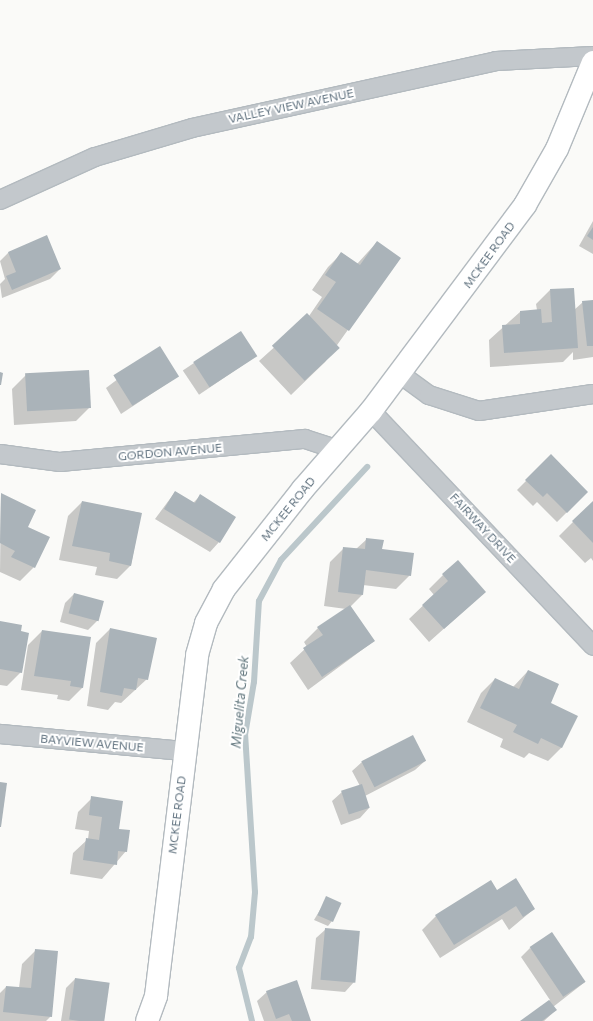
<!DOCTYPE html>
<style>
body{margin:0}
#map{position:relative;width:593px;height:1021px;overflow:hidden;background:#fafaf8;font-family:Commissioner,sans-serif}
div>[style]{position:absolute}
[style*='--x']{left:calc(var(--x)*1px);top:calc(var(--y)*1px);width:calc(var(--w)*1px);rotate:calc(var(--a)*1deg)}
.shadow>*{inset:0;background:#0003;transform-origin:0 0}
.stream>*{height:6px;margin:-3px;padding:0 3px;transform-origin:3px;border-radius:3px;background:#bbc7cb}
.building>*{inset:0;background:#aab3b9;transform-origin:0 0}
.roads{filter:drop-shadow(1px 0 #b3babf) drop-shadow(-1px 0 #b3babf) drop-shadow(0 1px #b3babf) drop-shadow(0 -1px #b3babf)}
.street>*{height:18px;margin:-9px;padding:0 9px;transform-origin:9px;border-radius:9px;background:#c3c8cc}
.secondary>*{height:22px;margin:-11px;padding:0 11px;transform-origin:11px;border-radius:11px;background:#fff}
span{translate:-50% -50%;white-space:nowrap;text-align:center;line-height:1.15;-webkit-text-stroke:4px #fff;paint-order:stroke}
.street-label{font-size:12px;color:#657683}
.water-label{font-size:13px;color:#60757c;font-style:italic}
</style>
<div id="map">
<div class="shadow">
<div style="clip-path:polygon(593px 221px,593px 254px,579px 246px)"></div>
<div style="clip-path:polygon(47px 237px,60px 269px,50px 279px,2px 298px,0 284px,5px 279px,0 261px,8px 253px)"></div>
<div style="clip-path:polygon(377px 242px,399px 258px,325px 362px,291px 395px,259px 361px,309px 316px,322px 297px,312px 290px,328px 267px,342px 253px,357px 264px)"></div>
<div style="clip-path:polygon(550px 290px,574px 310px,583px 302px,593px 301px,593px 357px,573px 360px,573px 352px,563px 362px,490px 367px,489px 340px,520px 312px,537px 310px,536px 304px)"></div>
<div style="left:240px;top:332px;width:29px;height:69px;rotate:56deg"></div>
<div style="clip-path:polygon(160px 347px,177px 377px,121px 414px,106px 388px)"></div>
<div style="clip-path:polygon(26px 375px,90px 407px,76px 421px,14px 425px,12px 389px)"></div>
<div style="clip-path:polygon(551px 456px,587px 492px,557px 522px,537px 502px,533px 506px,517px 490px)"></div>
<div style="clip-path:polygon(175px 492px,193px 503px,200px 496px,219px 542px,210px 552px,155px 519px)"></div>
<div style="clip-path:polygon(1px 494px,35px 511px,27px 527px,34px 567px,20px 581px,0 572px)"></div>
<div style="clip-path:polygon(82px 502px,141px 513px,131px 565px,117px 579px,95px 575px,97px 567px,59px 560px,68px 516px)"></div>
<div style="clip-path:polygon(593px 502px,593px 561px,591px 558px,585px 563px,559px 536px)"></div>
<div style="clip-path:polygon(367px 539px,410px 575px,396px 589px,363px 585px,362px 595px,350px 607px,374px 641px,308px 690px,290px 663px,307px 647px,304px 642px,318px 628px,346px 609px,324px 606px,330px 562px,344px 548px,356px 549px)"></div>
<div style="clip-path:polygon(443px 575px,485px 592px,429px 642px,409px 619px,434px 595px,429px 589px)"></div>
<div style="clip-path:polygon(74px 594px,98px 620px,88px 630px,60px 622px,65px 603px)"></div>
<div style="clip-path:polygon(0 622px,21px 672px,7px 686px,0 685px)"></div>
<div style="clip-path:polygon(110px 629px,147px 679px,121px 703px,115px 702px,108px 710px,87px 706px,96px 643px)"></div>
<div style="clip-path:polygon(42px 631px,83px 687px,69px 701px,57px 699px,58px 695px,21px 690px,28px 645px)"></div>
<div style="clip-path:polygon(528px 671px,549px 703px,562px 747px,548px 761px,529px 753px,524px 758px,500px 747px,503px 739px,467px 722px,481px 693px,495px 679px,513px 687px)"></div>
<div style="clip-path:polygon(425px 761px,415px 770px,365px 796px,369px 808px,360px 818px,341px 825px,332px 801px,342px 792px,360px 786px,352px 771px,362px 762px)"></div>
<div style="clip-path:polygon(92px 798px,118px 830px,126px 851px,102px 879px,70px 874px,73px 853px,88px 839px,89px 831px,75px 829px,78px 812px)"></div>
<div style="clip-path:polygon(497px 892px,534px 909px,509px 930px,502px 919px,440px 958px,422px 930px,436px 916px)"></div>
<div style="clip-path:polygon(327px 898px,332px 921px,328px 926px,314px 920px)"></div>
<div style="clip-path:polygon(326px 929px,359px 932px,354px 982px,345px 992px,311px 989px,316px 938px)"></div>
<div style="clip-path:polygon(530px 948px,585px 982px,553px 1007px,556px 1010px,544px 1021px,522px 1021px,550px 1000px,521px 957px)"></div>
<div style="clip-path:polygon(36px 950px,51px 1016px,46px 1021px,0 1021px,0 993px,6px 987px,19px 988px,22px 964px)"></div>
<div style="clip-path:polygon(75px 979px,108px 983px,103px 1021px,61px 1021px,66px 988px)"></div>
<div style="clip-path:polygon(267px 992px,310px 1021px,264px 1021px,257px 1001px)"></div>
</div>
<div class="stream">
<div style="--x:252;--y:1021;--w:55;--a:-103.8"></div>
<div style="--x:239;--y:968;--w:33;--a:-69"></div>
<div style="--x:251;--y:937;--w:45;--a:-84.9"></div>
<div style="--x:255;--y:892;--w:157;--a:-93.6"></div>
<div style="--x:245;--y:735;--w:54;--a:-80.4"></div>
<div style="--x:254;--y:682;--w:81;--a:-86.5"></div>
<div style="--x:259;--y:601;--w:47;--a:-61.8"></div>
<div style="--x:281;--y:560;--w:127;--a:-47.2"></div>
</div>
<div class="building">
<div style="clip-path:polygon(593px 227px,593px 240px,587px 236px)"></div>
<div style="clip-path:polygon(47px 235px,61px 269px,12px 290px,6px 276px,16px 272px,8px 252px)"></div>
<div style="clip-path:polygon(377px 241px,401px 258px,349px 331px,317px 309px,336px 282px,325px 275px,341px 252px,360px 265px)"></div>
<div style="clip-path:polygon(574px 288px,578px 348px,504px 353px,502px 325px,520px 324px,520px 311px,541px 309px,542px 323px,552px 322px,550px 289px)"></div>
<div style="clip-path:polygon(593px 300px,593px 346px,587px 346px,582px 301px)"></div>
<div style="left:307px;top:313px;width:48px;height:48px;rotate:47deg"></div>
<div style="left:241px;top:331px;width:30px;height:57px;rotate:57deg"></div>
<div style="left:160px;top:346px;width:36px;height:55px;rotate:58deg"></div>
<div style="left:89px;top:370px;width:38px;height:64px;rotate:87deg"></div>
<div style="clip-path:polygon(0 372px,3px 373px,1px 385px,0 385px)"></div>
<div style="clip-path:polygon(551px 454px,588px 492px,567px 513px,547px 493px,543px 497px,525px 480px)"></div>
<div style="clip-path:polygon(175px 491px,195px 503px,200px 494px,236px 517px,220px 543px,164px 509px)"></div>
<div style="clip-path:polygon(1px 493px,36px 510px,28px 527px,50px 537px,35px 568px,11px 557px,15px 551px,0 543px)"></div>
<div style="clip-path:polygon(82px 501px,142px 513px,131px 566px,109px 561px,110px 553px,72px 546px)"></div>
<div style="clip-path:polygon(593px 501px,593px 543px,572px 521px)"></div>
<div style="clip-path:polygon(366px 538px,384px 540px,382px 549px,414px 553px,411px 576px,366px 570px,363px 595px,338px 592px,343px 547px,365px 549px)"></div>
<div style="clip-path:polygon(458px 560px,486px 592px,444px 629px,422px 605px,448px 581px,442px 574px)"></div>
<div style="left:74px;top:593px;width:31px;height:21px;rotate:15deg"></div>
<div style="clip-path:polygon(350px 605px,375px 641px,322px 677px,303px 648px,323px 635px,317px 627px)"></div>
<div style="clip-path:polygon(0 621px,22px 625px,21px 631px,29px 633px,22px 673px,0 669px)"></div>
<div style="clip-path:polygon(110px 628px,157px 638px,148px 680px,138px 678px,136px 690px,124px 688px,122px 696px,100px 692px)"></div>
<div style="clip-path:polygon(42px 630px,91px 637px,83px 688px,70px 686px,71px 681px,34px 676px)"></div>
<div style="clip-path:polygon(528px 670px,559px 684px,551px 703px,578px 716px,562px 748px,541px 738px,538px 744px,513px 732px,517px 725px,480px 708px,495px 678px,519px 689px)"></div>
<div style="left:413px;top:735px;width:29px;height:58px;rotate:63deg"></div>
<div style="clip-path:polygon(0 782px,7px 783px,1px 827px,0 827px)"></div>
<div style="left:362px;top:784px;width:25px;height:22px;rotate:72deg"></div>
<div style="clip-path:polygon(91px 796px,123px 801px,119px 829px,130px 830px,127px 852px,118px 851px,117px 865px,83px 860px,86px 838px,99px 840px,102px 817px,89px 815px)"></div>
<div style="clip-path:polygon(516px 878px,535px 909px,523px 917px,516px 906px,454px 945px,435px 915px,491px 880px,497px 890px)"></div>
<div style="left:326px;top:896px;width:17px;height:21px;rotate:24deg"></div>
<div style="left:325px;top:928px;width:35px;height:52px;rotate:5deg"></div>
<div style="left:552px;top:932px;width:60px;height:27px;rotate:56deg"></div>
<div style="clip-path:polygon(35px 949px,58px 951px,52px 1017px,3px 1012px,6px 986px,31px 988px)"></div>
<div style="left:75px;top:978px;width:35px;height:42px;rotate:8deg"></div>
<div style="clip-path:polygon(297px 980px,311px 1021px,292px 1021px,289px 1014px,276px 1019px,266px 991px)"></div>
<div style="clip-path:polygon(549px 1000px,557px 1010px,542px 1021px,520px 1021px)"></div>
</div>
<div class="roads">
<div class="street">
<div style="--x:0;--y:200;--w:104;--a:-24.4"></div>
<div style="--x:95;--y:157;--w:101;--a:-16.6"></div>
<div style="--x:192;--y:128;--w:311;--a:-12.4"></div>
<div style="--x:496;--y:61;--w:97;--a:-3"></div>
<div style="--x:400;--y:374;--w:36;--a:36"></div>
<div style="--x:429;--y:395;--w:52;--a:17.7"></div>
<div style="--x:479;--y:411;--w:115;--a:-8.5"></div>
<div style="--x:371;--y:411;--w:323;--a:46.6"></div>
<div style="--x:0;--y:454;--w:61;--a:7.6"></div>
<div style="--x:60;--y:462;--w:246;--a:-5.4"></div>
<div style="--x:305;--y:439;--w:35;--a:18"></div>
<div style="--x:0;--y:734;--w:186;--a:5.3"></div>
</div>
<div class="secondary">
<div style="--x:147;--y:1021;--w:27;--a:-70"></div>
<div style="--x:156;--y:996;--w:343;--a:-83.1"></div>
<div style="--x:197;--y:655;--w:33;--a:-74"></div>
<div style="--x:206;--y:623;--w:38;--a:-62"></div>
<div style="--x:224;--y:589;--w:127;--a:-51.7"></div>
<div style="--x:303;--y:489;--w:103;--a:-48.9"></div>
<div style="--x:371;--y:411;--w:257;--a:-53.2"></div>
<div style="--x:525;--y:205;--w:64;--a:-60.3"></div>
<div style="--x:557;--y:149;--w:94;--a:-67.5"></div>
</div>
</div>
<div class="street-label">
<span style="left:291px;top:106px;rotate:-12deg">VALLEY VIEW AVENUE</span>
<span style="left:489px;top:255px;rotate:-54deg">MCKEE ROAD</span>
<span style="left:170px;top:452px;rotate:-5deg">GORDON AVENUE</span>
<span style="left:288px;top:509px;rotate:-51deg">MCKEE ROAD</span>
<span style="left:483px;top:528px;rotate:47deg">FAIRWAY DRIVE</span>
<span style="left:92px;top:743px;rotate:5deg">BAYVIEW AVENUE</span>
<span style="left:177px;top:815px;rotate:-83deg">MCKEE ROAD</span>
</div>
<div class="water-label">
<span style="left:240px;top:702px;rotate:-85deg">Miguelita Creek</span>
</div>
</div>
